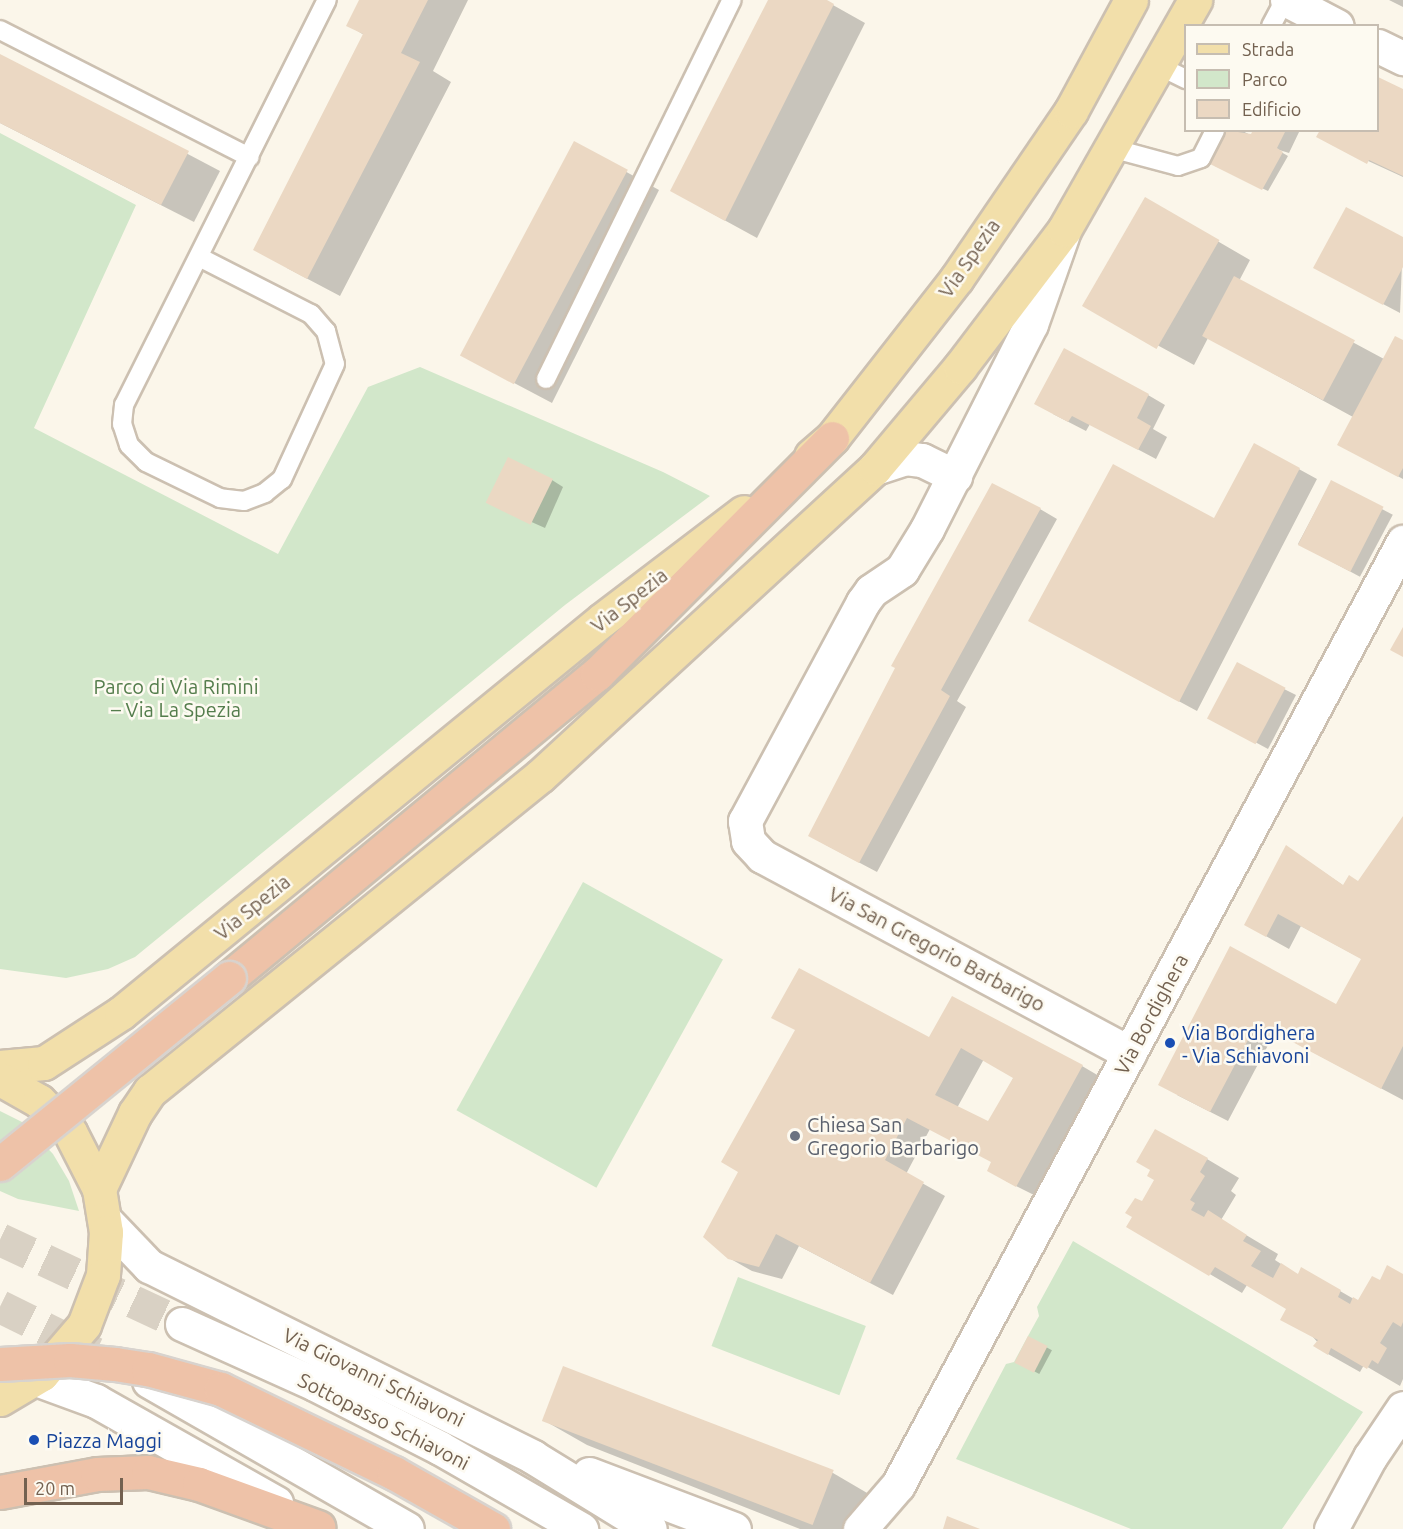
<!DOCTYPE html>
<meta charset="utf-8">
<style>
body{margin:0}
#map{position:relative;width:1403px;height:1529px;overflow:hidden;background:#fbf6ea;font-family:Ubuntu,sans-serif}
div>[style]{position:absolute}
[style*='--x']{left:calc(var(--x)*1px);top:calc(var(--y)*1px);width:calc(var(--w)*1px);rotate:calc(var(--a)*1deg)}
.green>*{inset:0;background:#d2e7ca;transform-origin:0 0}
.shadow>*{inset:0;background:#0003;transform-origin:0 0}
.building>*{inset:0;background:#ebd8c3;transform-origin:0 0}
.secondary-tunnel>*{height:33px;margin-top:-16.5px;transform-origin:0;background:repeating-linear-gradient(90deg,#d9d1c4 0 33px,transparent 0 49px)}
.roads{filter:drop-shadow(2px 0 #ccc0b1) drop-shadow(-2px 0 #ccc0b1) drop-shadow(0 2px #ccc0b1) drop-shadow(0 -2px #ccc0b1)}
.lane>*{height:18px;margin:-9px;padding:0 9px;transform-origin:9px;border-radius:9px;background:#fff}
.street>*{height:33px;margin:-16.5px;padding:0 16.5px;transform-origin:16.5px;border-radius:16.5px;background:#fff}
.secondary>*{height:33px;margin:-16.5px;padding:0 16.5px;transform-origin:16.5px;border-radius:16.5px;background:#fff}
.primary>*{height:33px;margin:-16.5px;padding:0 16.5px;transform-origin:16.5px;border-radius:16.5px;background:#f2dfaa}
.highway>*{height:33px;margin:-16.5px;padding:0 16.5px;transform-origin:16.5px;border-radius:16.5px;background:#eec2a8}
.bridges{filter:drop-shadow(2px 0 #d8d3ce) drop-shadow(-2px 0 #d8d3ce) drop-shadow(0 2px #d8d3ce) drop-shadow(0 -2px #d8d3ce)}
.highway-bridge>*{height:33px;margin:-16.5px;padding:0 16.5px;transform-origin:16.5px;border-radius:16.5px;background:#eec2a8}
.dots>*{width:16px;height:16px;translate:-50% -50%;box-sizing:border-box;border:3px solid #fdfaf1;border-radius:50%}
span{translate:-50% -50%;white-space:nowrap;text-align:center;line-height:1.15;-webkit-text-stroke:5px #fdfaf1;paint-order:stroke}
.street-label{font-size:20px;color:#736150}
.park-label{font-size:20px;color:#547d4c}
.transit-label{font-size:20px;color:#164399}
.left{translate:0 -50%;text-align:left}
.worship-label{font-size:20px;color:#5b616d}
.legend{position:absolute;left:1184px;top:24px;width:195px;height:108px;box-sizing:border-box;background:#fdfaf1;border:2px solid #c6bdb1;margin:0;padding:8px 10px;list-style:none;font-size:18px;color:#736150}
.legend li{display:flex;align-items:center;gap:12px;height:30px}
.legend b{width:30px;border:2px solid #c6bdb1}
.scale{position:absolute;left:24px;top:1478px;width:99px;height:27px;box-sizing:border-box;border:3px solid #736150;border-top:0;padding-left:8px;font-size:18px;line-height:21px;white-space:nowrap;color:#736150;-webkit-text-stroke:4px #fdfaf1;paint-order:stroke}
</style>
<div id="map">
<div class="green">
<div style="clip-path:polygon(0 133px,136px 205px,34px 428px,278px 554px,368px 387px,420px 367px,663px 472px,710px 496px,565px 605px,135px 957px,108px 969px,66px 978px,0 969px)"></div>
<div style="left:583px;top:882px;width:160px;height:261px;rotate:29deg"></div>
<div style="clip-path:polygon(0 1111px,24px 1123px,53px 1154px,69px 1181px,79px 1211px,18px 1199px,0 1191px)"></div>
<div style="clip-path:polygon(1073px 1241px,1363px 1412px,1282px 1529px,1131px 1529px,956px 1459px,1006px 1364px,1014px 1362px,1028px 1336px,1039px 1316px,1037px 1307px)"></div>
<div style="left:738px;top:1277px;width:137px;height:74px;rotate:21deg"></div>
</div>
<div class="shadow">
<div style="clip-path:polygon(361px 0,468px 0,433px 71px,451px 82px,340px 296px,287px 268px,364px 35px,348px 25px)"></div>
<div style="clip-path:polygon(770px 0,824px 0,865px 23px,757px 238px,704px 209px)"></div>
<div style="clip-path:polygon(1389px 0,1403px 0,1403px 7px)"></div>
<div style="clip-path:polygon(0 55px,220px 171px,194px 222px,0 123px)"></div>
<div style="clip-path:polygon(1378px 79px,1403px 92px,1403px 177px,1329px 143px,1378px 130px)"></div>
<div style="clip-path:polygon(1227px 130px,1241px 130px,1252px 136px,1255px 130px,1300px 130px,1289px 153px,1276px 149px,1288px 156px,1268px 191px,1215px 166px)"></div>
<div style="clip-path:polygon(574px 143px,659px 190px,552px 403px,497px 374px)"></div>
<div style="clip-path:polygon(1145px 199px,1250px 260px,1239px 281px,1384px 359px,1403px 342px,1403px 479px,1356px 454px,1353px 417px,1208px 338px,1194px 365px,1087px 307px)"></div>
<div style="clip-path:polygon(1403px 238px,1400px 313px,1332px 277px)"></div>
<div style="clip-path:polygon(1148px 395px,1165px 405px,1153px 429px,1167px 437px,1156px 459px,1090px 424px,1086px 431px,1053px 414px)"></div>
<div style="clip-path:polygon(1255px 445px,1317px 479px,1197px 711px,1047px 630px,1215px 520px)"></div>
<div style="clip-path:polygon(552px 480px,563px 487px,545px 528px,489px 503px)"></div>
<div style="left:1331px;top:482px;width:70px;height:70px;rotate:28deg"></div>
<div style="clip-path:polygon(1040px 509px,1057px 519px,957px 701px,966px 707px,877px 872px,826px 845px)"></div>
<div style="clip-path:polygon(1284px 689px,1296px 695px,1268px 749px,1220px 723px)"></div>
<div style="clip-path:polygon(1403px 819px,1403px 1100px,1275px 1032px,1228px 1121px,1177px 1095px,1208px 994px,1336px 1006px,1362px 959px,1301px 926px,1289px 949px,1246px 925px,1287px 847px,1344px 886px,1359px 883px)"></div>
<div style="clip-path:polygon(evenodd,930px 1039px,1082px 1066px,1099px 1076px,1034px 1195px,1006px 1181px,993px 1162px,930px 1129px,906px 1174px,945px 1196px,893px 1295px,799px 1246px,782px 1279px,752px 1271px,729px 1258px,930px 1039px,984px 1059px,1014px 1077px,989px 1123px,957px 1108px,984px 1059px)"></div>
<div style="clip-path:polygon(1207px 1159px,1239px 1178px,1231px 1191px,1236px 1195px,1221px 1220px,1278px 1254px,1275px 1260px,1298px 1275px,1302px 1269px,1359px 1302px,1381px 1282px,1403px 1276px,1403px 1379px,1400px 1386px,1364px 1365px,1360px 1372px,1328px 1354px,1288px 1309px,1247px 1285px,1242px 1293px,1128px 1226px,1143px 1203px)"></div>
<div style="left:1029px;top:1338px;width:26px;height:27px;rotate:28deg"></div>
<div style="clip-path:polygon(564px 1368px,833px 1473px,874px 1497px,862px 1529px,800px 1529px,587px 1445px,545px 1421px)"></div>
</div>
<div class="building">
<div style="clip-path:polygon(359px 0,428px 0,401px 53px,420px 62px,307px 279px,253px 250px,363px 34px,346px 26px)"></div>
<div style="clip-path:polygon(768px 0,827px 0,834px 4px,725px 221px,670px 191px)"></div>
<div style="clip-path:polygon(0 54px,189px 151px,161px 205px,0 123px)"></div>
<div style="clip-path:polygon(1378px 77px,1403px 89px,1403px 176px,1369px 160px,1367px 164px,1316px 137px,1320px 130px,1378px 130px)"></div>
<div style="clip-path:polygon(1225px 130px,1251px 134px,1253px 130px,1286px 130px,1277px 148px,1283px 152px,1262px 190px,1208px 163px)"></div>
<div style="left:574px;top:141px;width:61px;height:243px;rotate:28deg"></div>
<div style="left:1145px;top:197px;width:86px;height:126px;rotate:30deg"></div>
<div style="clip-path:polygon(1346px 207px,1403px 237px,1403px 267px,1383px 305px,1313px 268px)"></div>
<div style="left:1234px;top:276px;width:137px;height:68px;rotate:28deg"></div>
<div style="clip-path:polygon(1395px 336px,1403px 340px,1403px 468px,1398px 477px,1337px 445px)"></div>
<div style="clip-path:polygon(1064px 348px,1149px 394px,1137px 418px,1151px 426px,1138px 450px,1072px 416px,1068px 422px,1034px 404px)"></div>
<div style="clip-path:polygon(1254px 443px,1300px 468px,1179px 702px,1028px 621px,1113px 464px,1214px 518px)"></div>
<div style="left:508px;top:457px;width:50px;height:51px;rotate:26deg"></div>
<div style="left:1331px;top:480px;width:59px;height:73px;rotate:27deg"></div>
<div style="clip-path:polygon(992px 483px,1041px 508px,941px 690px,950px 696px,859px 863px,808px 836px,895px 668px,891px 666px)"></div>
<div style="clip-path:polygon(1403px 627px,1403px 657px,1390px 650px)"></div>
<div style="left:1237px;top:662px;width:55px;height:64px;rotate:28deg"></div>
<div style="clip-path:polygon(1403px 816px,1403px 1046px,1381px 1089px,1257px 1023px,1210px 1112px,1158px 1085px,1230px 946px,1336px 1004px,1361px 959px,1278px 914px,1266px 937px,1244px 925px,1286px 845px,1343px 885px,1349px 875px,1358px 881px)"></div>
<div style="clip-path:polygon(evenodd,799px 968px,929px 1037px,952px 996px,1083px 1065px,1016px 1187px,987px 1171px,991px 1162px,907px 1118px,885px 1160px,924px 1182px,870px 1283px,776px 1234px,759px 1267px,728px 1259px,703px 1237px,738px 1172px,721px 1162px,795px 1030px,771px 1018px,799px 968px,961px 1048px,1013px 1078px,988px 1121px,935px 1095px,961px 1048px)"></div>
<div style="clip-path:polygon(1155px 1129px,1208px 1158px,1200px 1172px,1205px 1176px,1190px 1200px,1195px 1203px,1191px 1210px,1204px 1217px,1208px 1210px,1247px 1235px,1243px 1241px,1261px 1251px,1251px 1266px,1273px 1278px,1281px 1263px,1298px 1274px,1301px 1267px,1341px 1290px,1338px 1297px,1350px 1304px,1353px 1297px,1358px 1300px,1372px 1276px,1380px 1280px,1387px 1265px,1403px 1274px,1403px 1322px,1401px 1327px,1393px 1322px,1380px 1343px,1387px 1348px,1378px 1364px,1372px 1360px,1367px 1369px,1331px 1348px,1328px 1355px,1313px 1346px,1318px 1340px,1280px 1320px,1286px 1309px,1215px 1267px,1209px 1276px,1126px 1227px,1132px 1217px,1125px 1213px,1135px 1198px,1142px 1201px,1154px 1180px,1147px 1176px,1150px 1170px,1136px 1162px)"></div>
<div style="left:1028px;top:1336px;width:22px;height:30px;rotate:27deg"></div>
<div style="left:563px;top:1366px;width:290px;height:59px;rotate:21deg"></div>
<div style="clip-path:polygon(947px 1516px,980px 1529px,943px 1529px)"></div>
</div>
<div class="secondary-tunnel">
<div style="--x:0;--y:1239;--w:201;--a:25"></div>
<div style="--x:0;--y:1306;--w:106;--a:26.3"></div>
</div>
<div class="roads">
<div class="lane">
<div style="--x:1271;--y:26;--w:30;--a:-62"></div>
<div style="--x:0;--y:30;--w:280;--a:27"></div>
<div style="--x:1159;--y:66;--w:30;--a:26"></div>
<div style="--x:1111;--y:148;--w:69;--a:15"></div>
<div style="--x:1178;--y:166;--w:24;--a:-19"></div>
<div style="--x:1201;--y:158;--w:31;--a:-63"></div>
<div style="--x:199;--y:257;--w:126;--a:27"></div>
<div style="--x:311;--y:314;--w:23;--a:49"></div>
<div style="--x:326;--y:331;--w:34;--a:75"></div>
<div style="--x:335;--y:364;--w:127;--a:114.7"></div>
<div style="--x:282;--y:479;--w:22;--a:141"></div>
<div style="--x:265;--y:493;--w:22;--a:159"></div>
<div style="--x:244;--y:501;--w:24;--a:-173"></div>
<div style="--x:220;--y:498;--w:82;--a:-154.1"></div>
<div style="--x:146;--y:462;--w:24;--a:-135"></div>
<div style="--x:129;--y:445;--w:22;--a:-108"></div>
<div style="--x:122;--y:424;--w:19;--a:-84"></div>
<div style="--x:124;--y:405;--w:453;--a:-63.4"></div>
<div style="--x:546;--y:379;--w:422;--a:-63.9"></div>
</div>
<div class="street">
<div style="--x:1287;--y:0;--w:56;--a:27.5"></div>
<div style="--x:1378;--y:46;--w:28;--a:26"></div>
<div style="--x:1062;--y:236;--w:93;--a:109.4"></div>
<div style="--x:1031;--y:324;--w:230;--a:116.9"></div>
<div style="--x:927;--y:529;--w:48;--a:121.4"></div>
<div style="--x:902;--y:570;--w:37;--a:146"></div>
<div style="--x:871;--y:591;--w:14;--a:126"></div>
<div style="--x:863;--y:602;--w:249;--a:118.3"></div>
<div style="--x:745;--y:821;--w:20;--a:81"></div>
<div style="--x:748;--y:841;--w:21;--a:47"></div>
<div style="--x:762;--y:856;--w:417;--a:28.2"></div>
<div style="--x:875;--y:468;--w:32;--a:-18"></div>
<div style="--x:905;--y:458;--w:17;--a:7"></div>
<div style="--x:922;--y:460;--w:37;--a:26"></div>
<div style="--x:860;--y:1529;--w:58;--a:-49.2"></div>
<div style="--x:898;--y:1485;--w:1070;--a:-61.83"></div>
<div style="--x:1331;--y:1529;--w:82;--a:-61.6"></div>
<div style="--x:1370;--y:1457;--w:59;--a:-56"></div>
</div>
<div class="secondary">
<div style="--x:105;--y:1220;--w:64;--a:46.3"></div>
<div style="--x:149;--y:1266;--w:429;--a:26.4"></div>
<div style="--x:533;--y:1457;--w:137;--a:31.6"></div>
<div style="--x:182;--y:1324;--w:146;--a:24.3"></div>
<div style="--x:315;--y:1384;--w:140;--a:27.1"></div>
<div style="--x:440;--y:1448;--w:163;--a:29.9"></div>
<div style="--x:36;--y:1379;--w:64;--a:20.1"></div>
<div style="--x:96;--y:1401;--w:207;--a:29.5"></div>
<div style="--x:149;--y:1381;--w:297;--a:29.8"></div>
<div style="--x:589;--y:1474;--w:155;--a:20.8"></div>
</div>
<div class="primary">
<div style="--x:811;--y:456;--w:28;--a:-41"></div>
<div style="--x:832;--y:438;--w:203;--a:-52"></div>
<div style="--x:957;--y:278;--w:202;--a:-55.7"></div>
<div style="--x:1071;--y:111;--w:126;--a:-61.6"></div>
<div style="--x:0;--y:1067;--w:44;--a:-5.2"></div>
<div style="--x:44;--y:1063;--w:92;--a:-33"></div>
<div style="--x:121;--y:1013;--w:621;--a:-39.25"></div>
<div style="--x:602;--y:620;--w:178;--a:-37.3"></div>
<div style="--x:0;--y:1079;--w:45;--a:29.4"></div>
<div style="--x:39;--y:1101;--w:44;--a:45"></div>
<div style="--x:70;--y:1132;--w:64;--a:63"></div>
<div style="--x:99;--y:1189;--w:44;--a:80.8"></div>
<div style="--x:106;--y:1232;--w:43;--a:94"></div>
<div style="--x:103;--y:1275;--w:53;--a:110.8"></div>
<div style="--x:84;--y:1325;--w:65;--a:130.6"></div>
<div style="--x:42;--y:1374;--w:49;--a:149.2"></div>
<div style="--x:99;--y:1189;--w:84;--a:-64.7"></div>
<div style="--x:135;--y:1113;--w:27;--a:-56"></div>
<div style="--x:150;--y:1091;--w:501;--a:-38.93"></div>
<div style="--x:540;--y:776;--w:455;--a:-42.6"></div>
<div style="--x:875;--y:468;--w:132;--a:-49.9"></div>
<div style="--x:960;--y:367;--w:172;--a:-52.8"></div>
<div style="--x:1064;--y:230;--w:265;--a:-60.3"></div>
</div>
<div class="highway">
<div style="--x:229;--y:978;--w:477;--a:-39.6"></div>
<div style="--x:597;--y:674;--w:333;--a:-45.1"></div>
<div style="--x:0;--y:1492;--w:99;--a:-10.5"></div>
<div style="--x:97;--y:1474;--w:51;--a:-2.2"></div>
<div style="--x:148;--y:1472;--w:52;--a:13.2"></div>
<div style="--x:199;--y:1484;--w:127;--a:19.9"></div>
</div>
</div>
<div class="bridges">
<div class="highway-bridge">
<div style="--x:0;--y:1164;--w:295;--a:-39.1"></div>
<div style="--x:0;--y:1364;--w:70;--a:-3.3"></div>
<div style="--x:70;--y:1360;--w:45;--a:5.1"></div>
<div style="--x:115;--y:1364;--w:33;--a:9"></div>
<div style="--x:148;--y:1369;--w:76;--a:15.3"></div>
<div style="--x:221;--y:1389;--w:192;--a:25.9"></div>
<div style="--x:394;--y:1473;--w:114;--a:29.5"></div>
</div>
</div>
<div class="dots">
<div style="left:1170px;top:1043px;background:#1a4fb4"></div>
<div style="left:795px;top:1136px;background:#6b7280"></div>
<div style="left:34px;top:1440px;background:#1a4fb4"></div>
</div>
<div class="street-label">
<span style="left:969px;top:258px;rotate:-55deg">Via Spezia</span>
<span style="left:629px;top:600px;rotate:-38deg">Via Spezia</span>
<span style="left:252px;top:907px;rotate:-39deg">Via Spezia</span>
<span style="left:937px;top:949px;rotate:28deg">Via San Gregorio Barbarigo</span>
<span style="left:1151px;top:1014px;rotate:-62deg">Via Bordighera</span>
<span style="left:374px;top:1377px;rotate:26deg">Via Giovanni Schiavoni</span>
<span style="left:384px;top:1421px;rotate:27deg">Sottopasso Schiavoni</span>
</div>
<div class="park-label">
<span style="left:176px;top:698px">Parco di Via Rimini<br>– Via La Spezia</span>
</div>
<div class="transit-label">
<span class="left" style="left:1182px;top:1044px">Via Bordighera<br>- Via Schiavoni</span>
<span class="left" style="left:46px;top:1440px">Piazza Maggi</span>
</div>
<div class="worship-label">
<span class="left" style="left:807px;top:1136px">Chiesa San<br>Gregorio Barbarigo</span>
</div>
<ul class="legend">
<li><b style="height:8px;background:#f2dfaa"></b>Strada</li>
<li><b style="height:16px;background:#d2e7ca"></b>Parco</li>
<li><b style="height:16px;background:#ebd8c3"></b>Edificio</li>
</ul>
<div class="scale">20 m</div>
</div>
